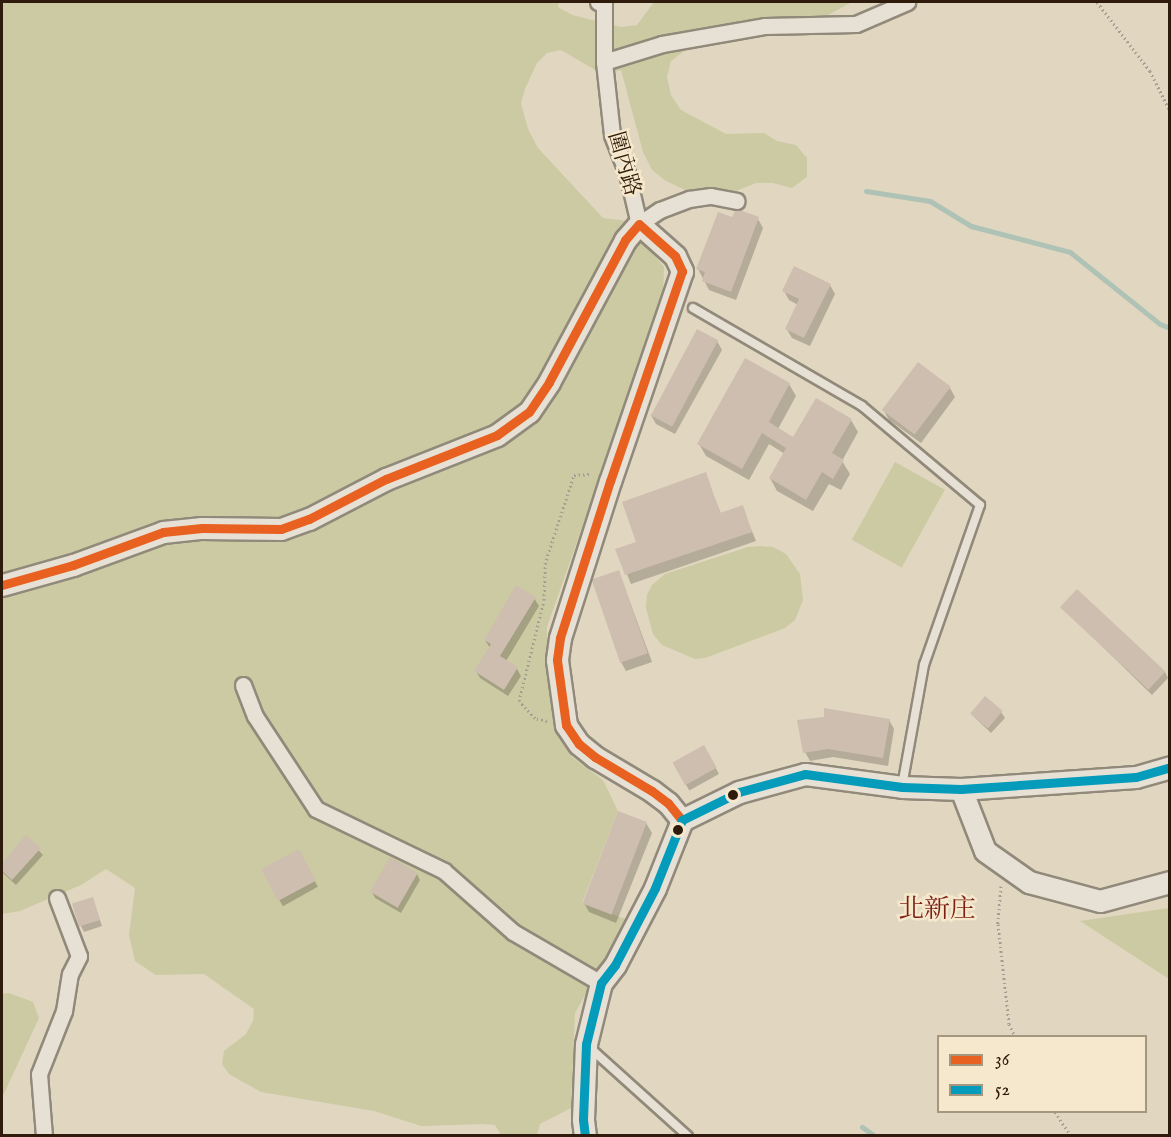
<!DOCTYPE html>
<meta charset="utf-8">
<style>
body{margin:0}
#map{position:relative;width:1171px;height:1137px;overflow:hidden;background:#e1d6bf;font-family:"IM FELL English","Noto Serif TC",serif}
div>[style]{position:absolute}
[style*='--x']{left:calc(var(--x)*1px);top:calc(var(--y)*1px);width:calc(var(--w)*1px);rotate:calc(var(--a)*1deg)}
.green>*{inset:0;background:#cccaa2;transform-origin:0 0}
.shadow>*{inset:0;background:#0003;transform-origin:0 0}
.stream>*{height:5px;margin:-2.5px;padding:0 2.5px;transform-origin:2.5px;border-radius:2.5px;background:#afc2b6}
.building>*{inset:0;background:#cebeaf;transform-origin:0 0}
.path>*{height:3px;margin-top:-1.5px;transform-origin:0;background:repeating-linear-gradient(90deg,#a49d93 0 1.5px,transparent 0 4.5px)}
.roads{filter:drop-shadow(2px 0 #91897a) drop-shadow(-2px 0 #91897a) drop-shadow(0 2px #91897a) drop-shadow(0 -2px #91897a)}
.lane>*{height:8px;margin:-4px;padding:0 4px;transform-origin:4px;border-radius:4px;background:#e7e1d5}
.street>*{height:15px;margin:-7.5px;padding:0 7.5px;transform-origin:7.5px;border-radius:7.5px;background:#e7e1d5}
.secondary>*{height:21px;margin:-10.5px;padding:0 10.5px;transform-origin:10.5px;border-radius:10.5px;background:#e7e1d5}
.bus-1>*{height:9px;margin:-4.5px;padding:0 4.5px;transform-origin:4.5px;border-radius:4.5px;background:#e86121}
.bus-2>*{height:9px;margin:-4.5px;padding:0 4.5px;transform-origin:4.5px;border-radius:4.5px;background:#059bba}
.dots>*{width:16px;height:16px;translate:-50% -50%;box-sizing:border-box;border:3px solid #f5e8cc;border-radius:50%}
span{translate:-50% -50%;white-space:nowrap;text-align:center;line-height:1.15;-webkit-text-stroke:5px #f5e8cc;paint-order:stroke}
.street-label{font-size:22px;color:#2e1b0b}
.quarter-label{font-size:26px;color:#7a1f14}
.frame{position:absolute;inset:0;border:3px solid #2e1b0b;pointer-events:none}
.legend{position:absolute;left:937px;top:1035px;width:210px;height:78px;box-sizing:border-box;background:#f5e8cc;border:2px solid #a5967f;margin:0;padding:8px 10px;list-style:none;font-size:18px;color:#2e1b0b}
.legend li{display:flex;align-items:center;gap:12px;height:30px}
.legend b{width:30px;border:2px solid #a5967f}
</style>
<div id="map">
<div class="green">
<div style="clip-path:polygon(2px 2px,559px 2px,558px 7px,572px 15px,621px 27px,637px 25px,654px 2px,852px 2px,815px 22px,742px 20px,724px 29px,710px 43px,687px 49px,671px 61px,667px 77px,671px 95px,681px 110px,726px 134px,764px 133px,777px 141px,796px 145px,807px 158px,807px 177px,792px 188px,773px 183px,756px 183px,721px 197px,702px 198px,666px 181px,652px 170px,643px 152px,621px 70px,609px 74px,597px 71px,561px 50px,547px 53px,537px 63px,525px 89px,521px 103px,528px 129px,538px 148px,603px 218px,627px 221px,664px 267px,663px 297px,547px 627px,547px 675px,560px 739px,566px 739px,572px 757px,603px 780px,618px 811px,582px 903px,628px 920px,575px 1013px,571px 1108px,540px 1124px,537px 1135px,501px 1135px,495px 1125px,483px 1124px,421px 1126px,374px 1111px,261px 1092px,229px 1074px,222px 1064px,224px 1051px,246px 1034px,253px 1021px,254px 1009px,204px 974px,156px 975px,135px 961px,129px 935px,135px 888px,106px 869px,81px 885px,20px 911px,2px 914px)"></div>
<div style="left:895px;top:462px;width:57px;height:89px;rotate:29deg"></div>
<div style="clip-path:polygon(760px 546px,773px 547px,786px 554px,800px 574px,803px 600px,795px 620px,785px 628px,705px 658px,695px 659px,662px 645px,653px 634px,646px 608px,647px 595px,652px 585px,665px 574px,748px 547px)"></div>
<div style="clip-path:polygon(1169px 908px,1169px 979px,1080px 921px)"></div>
<div style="clip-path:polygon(9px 993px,33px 1002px,39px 1018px,2px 1098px,2px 994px)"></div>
</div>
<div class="shadow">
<div style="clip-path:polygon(733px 219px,758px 219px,763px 228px,736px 300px,709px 290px,698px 269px)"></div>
<div style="clip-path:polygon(830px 285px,835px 294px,810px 346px,792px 338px,786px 328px,798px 305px,789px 300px,784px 291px)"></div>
<div style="clip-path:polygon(717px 341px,722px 350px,675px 434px,656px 424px,651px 415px)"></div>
<div style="clip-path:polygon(789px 384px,796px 396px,778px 429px,794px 439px,851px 420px,858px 432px,842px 461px,850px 474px,841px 490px,829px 484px,813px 511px,777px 491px,770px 478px,785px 454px,769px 444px,749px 480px,706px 456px,699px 444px)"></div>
<div style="clip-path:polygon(950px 388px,955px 397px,921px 443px,889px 420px,884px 411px)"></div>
<div style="clip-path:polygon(705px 474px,721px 514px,742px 507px,756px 541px,631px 584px,617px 550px,638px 543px)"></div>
<div style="clip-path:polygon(619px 572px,652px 662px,626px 671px,621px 662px)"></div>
<div style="clip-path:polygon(534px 598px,539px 606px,506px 661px,517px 669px,521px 676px,508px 696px,480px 678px,476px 671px,490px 648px,485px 640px)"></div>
<div style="clip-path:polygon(1062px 607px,1165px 672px,1168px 678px,1152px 695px)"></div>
<div style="clip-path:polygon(1001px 712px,1005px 718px,991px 733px,971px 714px)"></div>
<div style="clip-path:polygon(889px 720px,894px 729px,888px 766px,833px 757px,810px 761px,805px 752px)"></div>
<div style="left:704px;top:747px;width:31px;height:34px;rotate:61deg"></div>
<div style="clip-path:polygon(646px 823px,652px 833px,616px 923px,589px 912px,584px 903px)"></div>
<div style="clip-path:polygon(26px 837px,43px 855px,16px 885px,3px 873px,2px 865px)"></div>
<div style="left:298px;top:851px;width:41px;height:40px;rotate:61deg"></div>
<div style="clip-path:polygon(417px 874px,420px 880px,401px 913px,375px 898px,372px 892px)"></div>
<div style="clip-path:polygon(95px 905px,102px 926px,84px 932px,81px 926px)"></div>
</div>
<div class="stream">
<div style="--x:866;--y:191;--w:65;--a:8.9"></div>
<div style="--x:930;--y:201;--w:48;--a:31.4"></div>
<div style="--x:971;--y:226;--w:102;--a:14.7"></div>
<div style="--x:1070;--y:252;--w:115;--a:38.7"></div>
<div style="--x:1160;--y:324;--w:11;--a:22"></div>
<div style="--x:862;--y:1127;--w:16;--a:35"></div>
</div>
<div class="building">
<div style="clip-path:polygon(740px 210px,759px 217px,731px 292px,702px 281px,705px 272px,696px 269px,718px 212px,732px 217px,735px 211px)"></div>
<div style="clip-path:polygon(794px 266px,831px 284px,804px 338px,785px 329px,799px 299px,782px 291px)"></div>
<div style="left:697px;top:329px;width:24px;height:98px;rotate:28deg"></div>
<div style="clip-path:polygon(745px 358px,790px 383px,769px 422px,793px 437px,816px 398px,852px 419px,832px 453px,844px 460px,833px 479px,822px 472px,806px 500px,769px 478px,786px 448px,762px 433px,742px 469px,697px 444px)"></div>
<div style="left:918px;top:362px;width:41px;height:60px;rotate:37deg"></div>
<div style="clip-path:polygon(706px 472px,720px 513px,743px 505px,752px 532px,625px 575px,615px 549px,636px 542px,622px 502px)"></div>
<div style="left:619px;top:570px;width:88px;height:29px;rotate:71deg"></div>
<div style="clip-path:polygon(516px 585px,536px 597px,500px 656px,518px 667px,504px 690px,474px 671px,491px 644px,484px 640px)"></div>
<div style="left:1077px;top:589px;width:121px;height:25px;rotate:43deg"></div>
<div style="left:985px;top:696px;width:23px;height:23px;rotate:40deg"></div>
<div style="clip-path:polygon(824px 708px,890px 719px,883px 758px,828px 749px,803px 753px,797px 720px,824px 717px)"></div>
<div style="left:704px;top:745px;width:26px;height:36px;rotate:61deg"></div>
<div style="left:618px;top:811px;width:31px;height:99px;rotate:21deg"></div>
<div style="clip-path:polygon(26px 835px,41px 848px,12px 880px,2px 871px,2px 863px)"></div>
<div style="left:299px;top:849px;width:36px;height:43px;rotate:62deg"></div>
<div style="left:390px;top:857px;width:32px;height:40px;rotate:30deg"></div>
<div style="left:93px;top:897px;width:24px;height:22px;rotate:73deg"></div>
</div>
<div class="path">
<div style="--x:1097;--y:2;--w:87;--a:52.5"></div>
<div style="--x:1150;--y:71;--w:45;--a:63.4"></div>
<div style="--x:547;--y:721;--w:12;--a:-166"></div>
<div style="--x:535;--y:718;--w:23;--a:-133"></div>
<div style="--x:519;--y:701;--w:104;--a:-76.1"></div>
<div style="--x:544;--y:600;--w:36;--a:-88"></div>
<div style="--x:545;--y:564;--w:94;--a:-72"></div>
<div style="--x:574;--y:475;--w:18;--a:-3"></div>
<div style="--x:1001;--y:886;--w:38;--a:95"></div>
<div style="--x:998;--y:924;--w:101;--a:83.7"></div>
<div style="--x:1009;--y:1024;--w:13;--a:63"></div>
<div style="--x:1055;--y:1112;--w:29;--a:56"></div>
</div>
<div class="roads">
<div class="lane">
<div style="--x:693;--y:308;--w:195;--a:30.1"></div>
<div style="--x:862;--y:406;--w:154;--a:40"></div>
<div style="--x:980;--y:505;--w:170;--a:109.3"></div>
<div style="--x:924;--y:665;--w:123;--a:100.3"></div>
<div style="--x:589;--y:1047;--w:133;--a:42"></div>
</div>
<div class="street">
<div style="--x:598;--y:2;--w:6;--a:18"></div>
<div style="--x:604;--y:4;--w:58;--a:90"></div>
<div style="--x:604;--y:62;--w:73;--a:83.7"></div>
<div style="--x:612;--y:135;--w:41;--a:68.5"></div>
<div style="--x:627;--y:173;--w:52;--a:76.8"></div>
<div style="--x:639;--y:224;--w:25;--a:-34"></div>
<div style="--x:660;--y:210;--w:31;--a:-21"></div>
<div style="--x:689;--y:199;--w:22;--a:-8"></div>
<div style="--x:711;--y:196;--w:26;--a:11"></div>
<div style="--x:604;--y:62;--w:61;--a:-17.2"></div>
<div style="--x:662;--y:44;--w:105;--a:-9.9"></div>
<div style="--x:765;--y:26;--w:91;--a:-1.3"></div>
<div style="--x:856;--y:24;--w:56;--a:-23.3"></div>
<div style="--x:243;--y:685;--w:33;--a:69"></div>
<div style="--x:255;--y:716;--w:111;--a:56.7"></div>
<div style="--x:316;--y:809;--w:142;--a:25.8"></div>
<div style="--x:444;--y:871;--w:92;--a:41.5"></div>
<div style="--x:513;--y:932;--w:102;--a:30.1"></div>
<div style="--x:44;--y:1136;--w:62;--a:-94.6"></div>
<div style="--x:39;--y:1074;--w:68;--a:-68.4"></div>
<div style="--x:64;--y:1011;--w:37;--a:-81"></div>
<div style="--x:70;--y:974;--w:20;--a:-63"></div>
<div style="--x:79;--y:956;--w:62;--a:-110.8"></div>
</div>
<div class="secondary">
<div style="--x:2;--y:585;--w:74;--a:-15.7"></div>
<div style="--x:73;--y:565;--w:96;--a:-20.1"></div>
<div style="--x:163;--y:532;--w:39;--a:-6"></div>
<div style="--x:202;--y:528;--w:79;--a:0.7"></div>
<div style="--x:281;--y:529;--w:30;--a:-20"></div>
<div style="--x:309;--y:519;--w:87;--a:-27.5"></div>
<div style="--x:386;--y:479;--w:119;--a:-21.6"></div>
<div style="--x:497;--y:435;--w:39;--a:-36"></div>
<div style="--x:529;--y:412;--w:36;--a:-56"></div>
<div style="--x:549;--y:382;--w:161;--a:-61.8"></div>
<div style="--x:625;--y:240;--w:21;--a:-49"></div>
<div style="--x:639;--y:224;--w:48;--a:41.6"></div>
<div style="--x:675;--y:256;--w:17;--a:65"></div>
<div style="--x:682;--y:271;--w:222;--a:108.9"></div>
<div style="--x:610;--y:481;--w:165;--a:107.7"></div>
<div style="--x:560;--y:638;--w:22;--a:98"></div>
<div style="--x:557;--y:660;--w:66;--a:82.1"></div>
<div style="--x:566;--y:725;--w:23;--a:56"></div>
<div style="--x:579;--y:744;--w:21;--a:39"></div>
<div style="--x:595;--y:757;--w:66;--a:30.8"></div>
<div style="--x:652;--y:791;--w:20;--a:37"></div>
<div style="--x:668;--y:803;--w:22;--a:51"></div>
<div style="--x:961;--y:789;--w:66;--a:68.8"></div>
<div style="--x:985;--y:851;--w:54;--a:35.2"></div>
<div style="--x:1029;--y:882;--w:73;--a:15"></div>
<div style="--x:1100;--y:901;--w:73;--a:-15.2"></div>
<div style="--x:585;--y:1136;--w:17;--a:-97"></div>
<div style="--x:583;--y:1119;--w:75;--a:-87.7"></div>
<div style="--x:586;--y:1044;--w:63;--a:-76.2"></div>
<div style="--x:601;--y:983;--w:23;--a:-52"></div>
<div style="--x:615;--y:965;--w:87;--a:-62.5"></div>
<div style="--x:655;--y:888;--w:73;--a:-68.3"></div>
<div style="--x:682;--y:820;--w:64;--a:-26.2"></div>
<div style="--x:739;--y:792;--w:68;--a:-15.3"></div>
<div style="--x:805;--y:774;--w:98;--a:7.6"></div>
<div style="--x:902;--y:787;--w:59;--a:1.9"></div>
<div style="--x:961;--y:789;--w:175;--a:-3.9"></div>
<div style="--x:1136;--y:777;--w:35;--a:-16"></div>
</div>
</div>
<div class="bus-1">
<div style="--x:2;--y:585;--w:74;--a:-15.7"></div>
<div style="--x:73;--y:565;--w:96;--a:-20.1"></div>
<div style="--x:163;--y:532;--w:39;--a:-6"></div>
<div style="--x:202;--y:528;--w:79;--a:0.7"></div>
<div style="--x:281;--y:529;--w:30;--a:-20"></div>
<div style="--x:309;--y:519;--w:87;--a:-27.5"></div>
<div style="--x:386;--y:479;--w:119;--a:-21.6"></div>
<div style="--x:497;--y:435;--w:39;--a:-36"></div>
<div style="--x:529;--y:412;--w:36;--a:-56"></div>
<div style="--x:549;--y:382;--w:161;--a:-61.8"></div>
<div style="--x:625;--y:240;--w:21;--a:-49"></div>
<div style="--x:639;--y:224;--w:48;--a:41.6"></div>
<div style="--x:675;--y:256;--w:17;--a:65"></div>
<div style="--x:682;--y:271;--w:222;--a:108.9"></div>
<div style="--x:610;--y:481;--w:165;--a:107.7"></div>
<div style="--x:560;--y:638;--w:22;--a:98"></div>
<div style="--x:557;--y:660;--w:66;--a:82.1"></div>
<div style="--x:566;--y:725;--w:23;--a:56"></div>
<div style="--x:579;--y:744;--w:21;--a:39"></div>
<div style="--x:595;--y:757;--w:66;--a:30.8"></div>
<div style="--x:652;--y:791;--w:20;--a:37"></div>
<div style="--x:668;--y:803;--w:22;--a:51"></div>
</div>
<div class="bus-2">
<div style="--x:585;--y:1136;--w:17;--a:-97"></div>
<div style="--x:583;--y:1119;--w:75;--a:-87.7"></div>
<div style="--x:586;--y:1044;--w:63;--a:-76.2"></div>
<div style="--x:601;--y:983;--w:23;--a:-52"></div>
<div style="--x:615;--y:965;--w:87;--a:-62.5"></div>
<div style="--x:655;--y:888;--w:73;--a:-68.3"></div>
<div style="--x:682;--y:820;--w:64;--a:-26.2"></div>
<div style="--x:739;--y:792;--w:68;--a:-15.3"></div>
<div style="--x:805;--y:774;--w:98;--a:7.6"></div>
<div style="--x:902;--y:787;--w:59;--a:1.9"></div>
<div style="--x:961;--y:789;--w:175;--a:-3.9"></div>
<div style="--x:1136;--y:777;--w:35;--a:-16"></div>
</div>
<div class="dots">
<div style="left:733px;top:795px;background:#2e1b0b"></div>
<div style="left:678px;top:830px;background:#2e1b0b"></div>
</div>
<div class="street-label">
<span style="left:623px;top:164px;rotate:74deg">圍內路</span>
</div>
<div class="quarter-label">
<span style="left:937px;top:910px">北新庄</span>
</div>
<div class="frame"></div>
<ul class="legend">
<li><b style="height:8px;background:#e86121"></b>36</li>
<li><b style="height:8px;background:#059bba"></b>52</li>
</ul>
</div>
